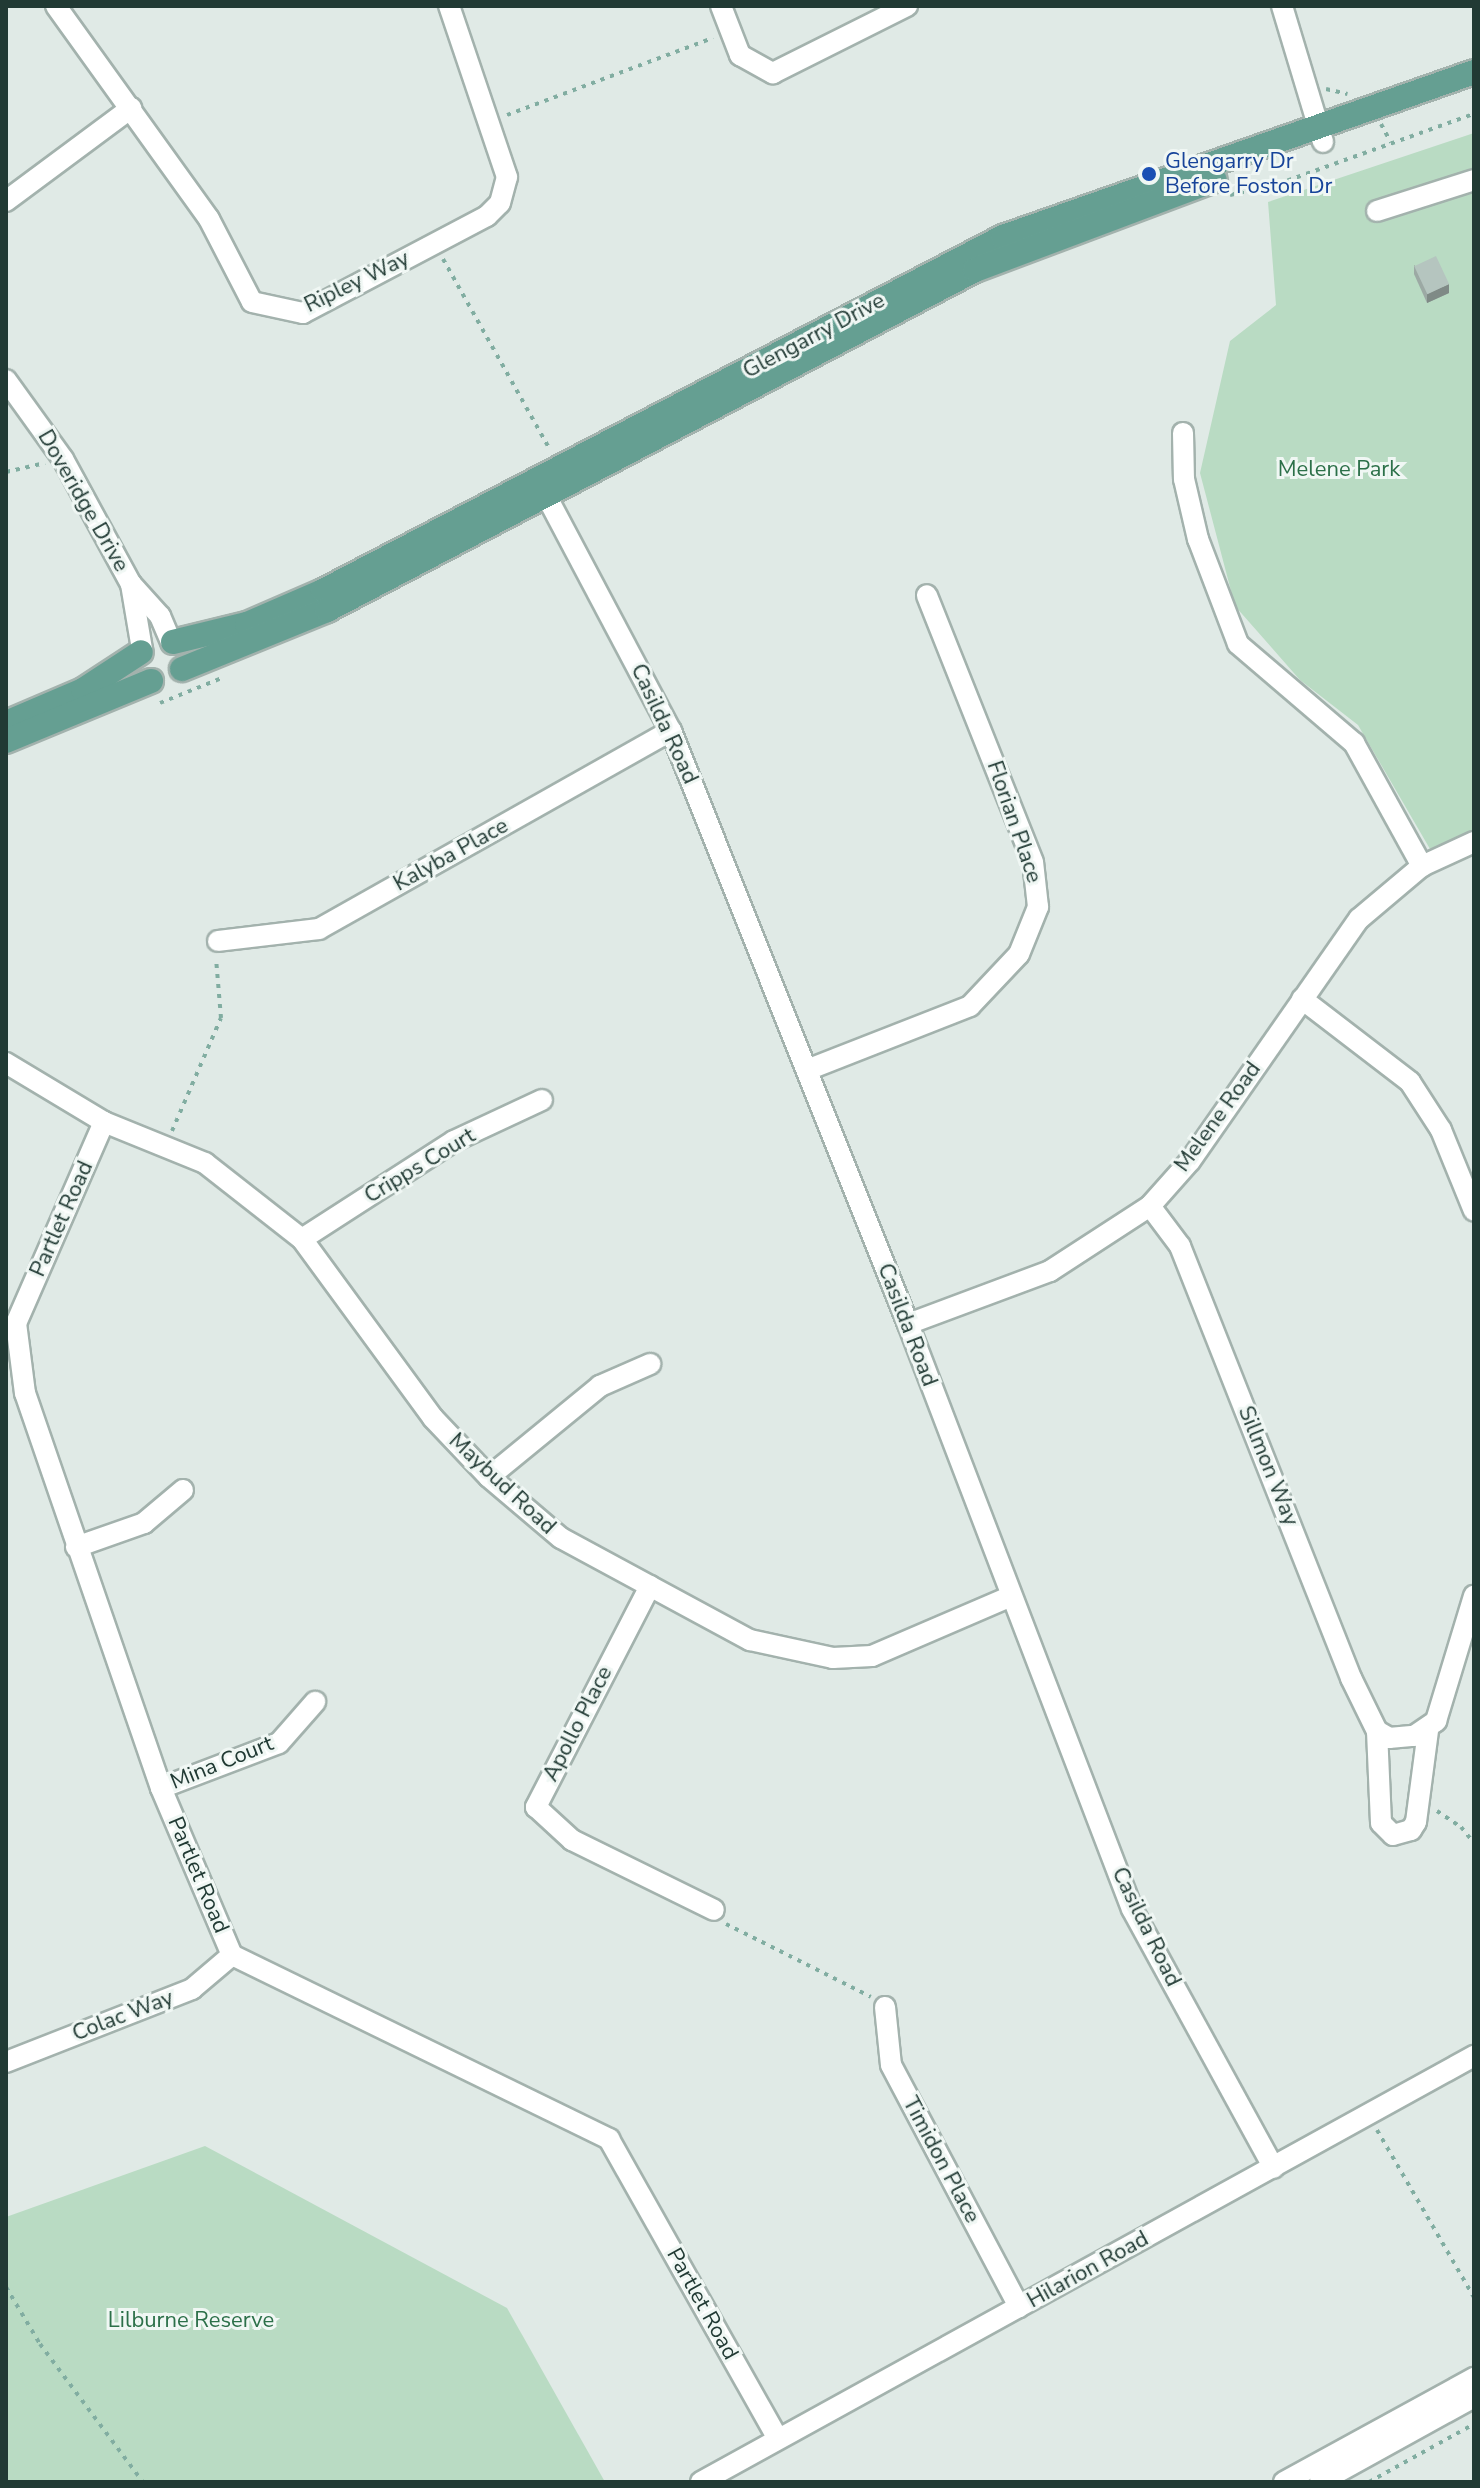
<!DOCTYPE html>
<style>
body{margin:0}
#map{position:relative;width:1480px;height:2488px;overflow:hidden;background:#e0eae6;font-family:"Nunito Sans",sans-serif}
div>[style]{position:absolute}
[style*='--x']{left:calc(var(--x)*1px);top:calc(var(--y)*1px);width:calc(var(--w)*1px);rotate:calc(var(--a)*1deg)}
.green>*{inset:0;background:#b9dbc3}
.path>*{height:4px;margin-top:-2px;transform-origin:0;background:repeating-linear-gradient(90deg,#81ada1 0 4px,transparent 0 10px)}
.roads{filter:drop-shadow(2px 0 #a3b2ad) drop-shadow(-2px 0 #a3b2ad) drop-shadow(0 2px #a3b2ad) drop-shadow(0 -2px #a3b2ad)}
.minor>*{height:20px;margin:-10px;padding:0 10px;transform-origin:10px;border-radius:10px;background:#fff}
.major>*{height:24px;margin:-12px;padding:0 12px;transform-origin:12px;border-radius:12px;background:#659f92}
.wall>*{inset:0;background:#9ca9a4}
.shaded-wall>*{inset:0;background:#7f8a86}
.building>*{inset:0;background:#b5c5bf;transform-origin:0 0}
.dots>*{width:22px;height:22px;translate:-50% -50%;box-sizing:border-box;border:4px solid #f0f7f4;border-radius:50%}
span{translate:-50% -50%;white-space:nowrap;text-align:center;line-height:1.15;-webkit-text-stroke:6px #f0f7f4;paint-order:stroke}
.transit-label{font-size:22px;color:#164399}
.left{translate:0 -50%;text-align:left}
.street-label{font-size:22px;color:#213a34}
.park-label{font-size:22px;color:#2c7049}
.frame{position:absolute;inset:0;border:8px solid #213a34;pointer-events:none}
</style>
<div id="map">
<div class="green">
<div style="clip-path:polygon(1474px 133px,1474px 831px,1430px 849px,1358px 725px,1300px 680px,1235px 606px,1200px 473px,1230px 341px,1276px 305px,1268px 202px)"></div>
<div style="clip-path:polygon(205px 2146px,507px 2308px,605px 2482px,6px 2482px,6px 2217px)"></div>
</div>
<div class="path">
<div style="--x:1326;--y:89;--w:22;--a:13"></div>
<div style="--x:507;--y:115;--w:220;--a:-20.5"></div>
<div style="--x:1381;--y:124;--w:21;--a:62"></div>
<div style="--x:1230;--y:195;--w:49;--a:-12.9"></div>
<div style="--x:1278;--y:184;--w:208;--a:-19.7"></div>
<div style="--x:443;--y:259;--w:219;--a:60.7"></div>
<div style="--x:6;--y:472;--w:40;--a:-13"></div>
<div style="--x:160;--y:703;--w:67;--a:-22"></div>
<div style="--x:172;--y:1131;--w:123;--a:-66.6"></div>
<div style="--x:221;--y:1018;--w:59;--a:-94.8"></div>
<div style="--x:1437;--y:1811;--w:29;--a:34"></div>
<div style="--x:1461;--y:1827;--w:21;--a:51"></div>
<div style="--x:726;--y:1924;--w:162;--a:26.7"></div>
<div style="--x:1377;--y:2130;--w:193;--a:59.9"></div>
<div style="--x:6;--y:2287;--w:66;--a:59.2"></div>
<div style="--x:40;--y:2344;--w:172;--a:53.3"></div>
<div style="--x:1369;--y:2482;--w:120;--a:-28.9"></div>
</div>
<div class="roads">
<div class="minor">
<div style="--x:56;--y:6;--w:262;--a:54.3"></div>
<div style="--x:209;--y:219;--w:93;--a:62.6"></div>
<div style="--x:252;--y:302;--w:52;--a:12.2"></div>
<div style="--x:303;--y:313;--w:208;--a:-27.8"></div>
<div style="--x:487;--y:216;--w:18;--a:-45"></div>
<div style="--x:500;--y:203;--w:27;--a:-75"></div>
<div style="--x:507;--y:177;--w:181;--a:-108.7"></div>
<div style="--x:721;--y:6;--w:53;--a:68.8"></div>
<div style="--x:740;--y:55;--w:38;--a:29"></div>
<div style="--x:773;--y:73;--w:150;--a:-26.6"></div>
<div style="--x:1282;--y:6;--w:142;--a:73.2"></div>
<div style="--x:6;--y:201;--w:156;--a:-36.6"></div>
<div style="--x:1377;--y:211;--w:102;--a:-17.7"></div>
<div style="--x:6;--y:380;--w:97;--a:54.2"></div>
<div style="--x:63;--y:459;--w:142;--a:61.5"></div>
<div style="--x:131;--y:584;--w:43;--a:47.8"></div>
<div style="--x:160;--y:616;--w:26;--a:67"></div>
<div style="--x:1183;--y:433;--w:46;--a:88.8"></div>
<div style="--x:1184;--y:479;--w:62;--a:76.9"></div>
<div style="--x:1198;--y:539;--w:112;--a:69.1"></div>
<div style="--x:1238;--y:644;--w:153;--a:40.5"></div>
<div style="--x:1354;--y:743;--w:141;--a:61.1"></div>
<div style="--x:540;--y:484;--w:280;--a:62.1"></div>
<div style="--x:671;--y:731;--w:639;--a:68.22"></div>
<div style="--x:908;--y:1324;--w:626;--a:69.05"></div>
<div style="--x:1132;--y:1909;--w:295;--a:61.3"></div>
<div style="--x:131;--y:584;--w:66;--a:80.4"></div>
<div style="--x:218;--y:941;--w:102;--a:-6.8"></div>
<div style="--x:319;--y:929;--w:404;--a:-29.4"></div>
<div style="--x:1302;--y:999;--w:136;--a:37.5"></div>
<div style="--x:1410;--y:1082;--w:57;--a:57.1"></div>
<div style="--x:1441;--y:1130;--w:87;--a:67.8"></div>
<div style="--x:6;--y:1063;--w:114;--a:31"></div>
<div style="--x:104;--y:1122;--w:109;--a:22.1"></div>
<div style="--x:205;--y:1163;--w:123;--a:38.1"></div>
<div style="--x:302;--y:1239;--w:222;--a:53.8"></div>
<div style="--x:433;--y:1418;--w:81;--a:46.5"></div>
<div style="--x:489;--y:1477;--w:94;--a:40.3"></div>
<div style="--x:561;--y:1538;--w:215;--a:28.4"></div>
<div style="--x:750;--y:1640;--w:85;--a:12.2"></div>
<div style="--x:833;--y:1658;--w:39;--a:-3"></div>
<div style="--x:872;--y:1656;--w:149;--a:-23.3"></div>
<div style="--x:807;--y:1070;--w:175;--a:-21.4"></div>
<div style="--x:970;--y:1006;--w:71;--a:-46.7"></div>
<div style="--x:1019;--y:954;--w:51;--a:-68"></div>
<div style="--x:1038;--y:907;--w:45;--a:-96.3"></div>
<div style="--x:1033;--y:862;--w:287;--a:-111.7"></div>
<div style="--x:104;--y:1122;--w:219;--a:113.6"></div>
<div style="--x:16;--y:1323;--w:71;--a:82.7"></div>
<div style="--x:25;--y:1393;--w:418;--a:71"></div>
<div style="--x:161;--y:1788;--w:181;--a:67"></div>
<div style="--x:232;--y:1955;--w:420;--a:26"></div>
<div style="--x:609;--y:2139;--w:344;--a:60.6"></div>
<div style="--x:1150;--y:1206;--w:50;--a:53.1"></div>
<div style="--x:1180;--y:1246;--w:465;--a:68.4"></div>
<div style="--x:1351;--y:1678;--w:59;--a:63.9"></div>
<div style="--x:1377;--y:1731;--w:14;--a:30"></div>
<div style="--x:1389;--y:1738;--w:25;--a:-5"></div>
<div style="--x:1414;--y:1736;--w:27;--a:-34"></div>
<div style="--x:1436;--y:1721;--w:131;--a:-73.1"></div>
<div style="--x:302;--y:1239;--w:181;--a:-32.8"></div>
<div style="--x:454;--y:1141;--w:97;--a:-25"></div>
<div style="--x:908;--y:1324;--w:152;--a:-20.5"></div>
<div style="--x:1050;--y:1271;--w:119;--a:-33"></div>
<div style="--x:1150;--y:1206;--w:60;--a:-48.4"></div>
<div style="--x:1190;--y:1161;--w:295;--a:-55.1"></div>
<div style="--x:1359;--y:919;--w:82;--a:-40.1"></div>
<div style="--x:1422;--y:866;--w:57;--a:-24.8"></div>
<div style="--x:489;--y:1477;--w:144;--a:-39.3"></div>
<div style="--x:600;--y:1386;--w:55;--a:-23.7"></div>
<div style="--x:76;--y:1547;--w:72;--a:-19.4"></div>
<div style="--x:144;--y:1523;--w:51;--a:-40.2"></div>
<div style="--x:650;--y:1586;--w:249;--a:117.3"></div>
<div style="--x:536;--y:1807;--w:49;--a:42.5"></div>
<div style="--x:572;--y:1840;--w:158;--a:26.2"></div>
<div style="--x:1377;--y:1731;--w:92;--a:87.5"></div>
<div style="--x:1381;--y:1823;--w:17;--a:45"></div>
<div style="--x:1393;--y:1835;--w:19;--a:-16"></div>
<div style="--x:1411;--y:1830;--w:9;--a:-58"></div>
<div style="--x:1416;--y:1822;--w:92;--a:-82.5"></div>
<div style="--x:161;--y:1788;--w:126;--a:-20.9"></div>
<div style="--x:279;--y:1743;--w:55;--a:-48.7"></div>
<div style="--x:885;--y:2007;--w:58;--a:84.1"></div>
<div style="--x:891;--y:2065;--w:274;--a:62.1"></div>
<div style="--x:6;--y:2062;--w:200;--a:-21.4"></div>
<div style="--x:192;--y:1989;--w:52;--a:-40.4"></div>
<div style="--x:701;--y:2482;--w:883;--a:-28.86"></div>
<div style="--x:1284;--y:2482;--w:217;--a:-28.7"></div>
<div style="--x:1320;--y:2482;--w:176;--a:-28.9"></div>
</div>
<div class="major">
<div style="--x:173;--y:642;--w:76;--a:-13.7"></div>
<div style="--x:247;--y:624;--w:83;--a:-23.5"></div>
<div style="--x:323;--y:591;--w:767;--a:-27.5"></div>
<div style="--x:1003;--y:237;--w:499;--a:-19.3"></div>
<div style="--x:182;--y:669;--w:157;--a:-22.1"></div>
<div style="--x:327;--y:610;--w:732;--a:-27.69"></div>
<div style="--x:975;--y:270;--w:256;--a:-20.6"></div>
<div style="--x:6;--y:723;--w:84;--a:-23.2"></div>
<div style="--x:83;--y:690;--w:69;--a:-33.2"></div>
<div style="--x:6;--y:741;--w:157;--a:-22.5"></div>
</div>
</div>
<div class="wall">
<div style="clip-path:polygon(1414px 265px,1449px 293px,1427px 303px,1414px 274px)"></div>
</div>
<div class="shaded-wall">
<div style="clip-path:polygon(1449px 284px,1449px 293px,1427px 303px,1427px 294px)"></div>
</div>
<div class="building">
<div style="left:1436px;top:256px;width:31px;height:24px;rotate:65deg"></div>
</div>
<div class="dots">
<div style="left:1149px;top:174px;background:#1a4fb4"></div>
</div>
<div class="transit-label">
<span class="left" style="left:1165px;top:174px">Glengarry Dr<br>Before Foston Dr</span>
</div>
<div class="street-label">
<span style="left:357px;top:282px;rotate:-26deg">Ripley Way</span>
<span style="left:814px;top:336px;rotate:-28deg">Glengarry Drive</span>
<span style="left:83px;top:501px;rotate:60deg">Doveridge Drive</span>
<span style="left:664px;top:724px;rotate:65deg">Casilda Road</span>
<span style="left:1014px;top:822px;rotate:71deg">Florian Place</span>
<span style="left:451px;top:855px;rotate:-29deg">Kalyba Place</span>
<span style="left:1218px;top:1117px;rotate:-54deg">Melene Road</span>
<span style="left:420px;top:1166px;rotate:-31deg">Cripps Court</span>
<span style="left:62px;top:1219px;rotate:-66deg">Partlet Road</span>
<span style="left:907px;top:1325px;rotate:69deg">Casilda Road</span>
<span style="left:1268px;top:1466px;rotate:68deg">Sillmon Way</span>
<span style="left:502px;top:1484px;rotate:43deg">Maybud Road</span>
<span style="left:578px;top:1724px;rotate:-63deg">Apollo Place</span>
<span style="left:222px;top:1763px;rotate:-22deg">Mina Court</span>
<span style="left:198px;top:1875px;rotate:67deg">Partlet Road</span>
<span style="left:1146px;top:1927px;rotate:64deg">Casilda Road</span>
<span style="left:123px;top:2016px;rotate:-21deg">Colac Way</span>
<span style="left:941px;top:2160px;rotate:62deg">Timidon Place</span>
<span style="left:1088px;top:2270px;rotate:-29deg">Hilarion Road</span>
<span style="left:702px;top:2304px;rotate:61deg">Partlet Road</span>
</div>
<div class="park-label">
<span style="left:1339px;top:470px">Melene Park</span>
<span style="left:191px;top:2321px">Lilburne Reserve</span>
</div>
<div class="frame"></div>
</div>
